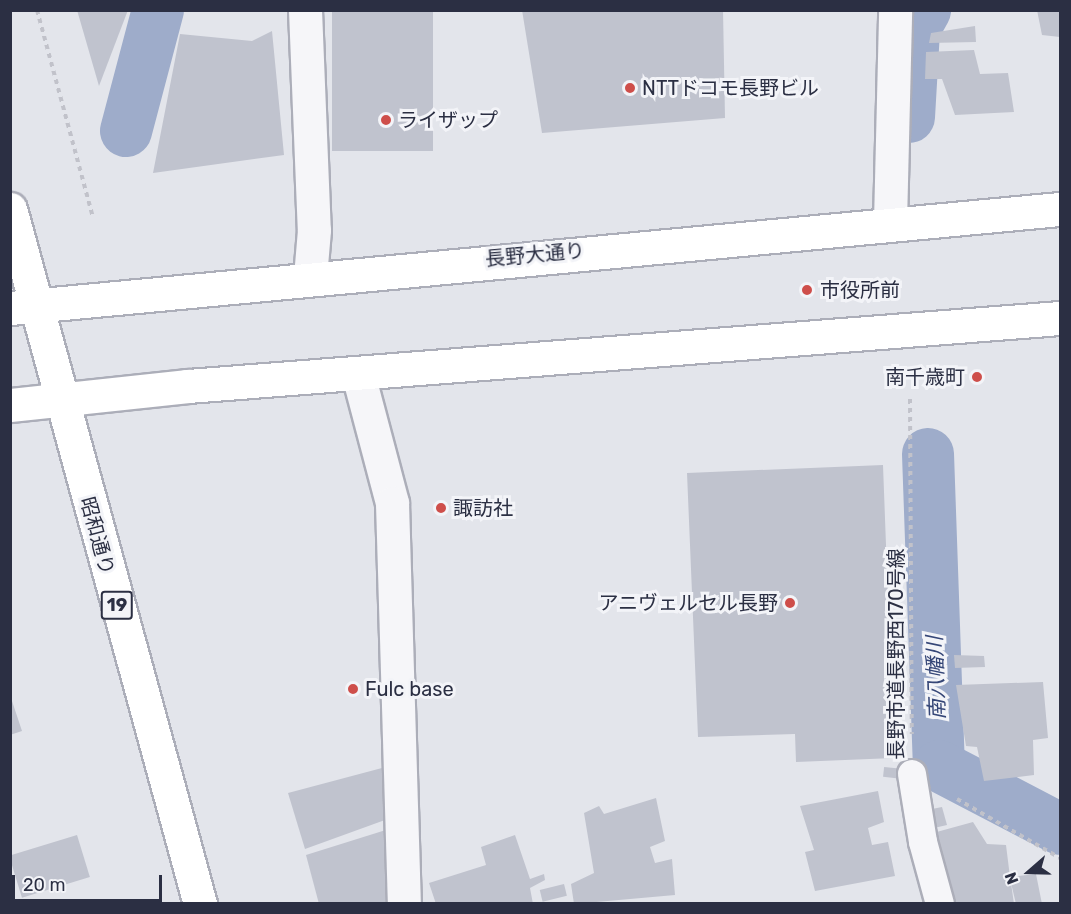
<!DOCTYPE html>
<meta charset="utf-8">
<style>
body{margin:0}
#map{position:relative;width:1071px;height:914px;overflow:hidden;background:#e3e5eb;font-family:Rubik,"Noto Sans JP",sans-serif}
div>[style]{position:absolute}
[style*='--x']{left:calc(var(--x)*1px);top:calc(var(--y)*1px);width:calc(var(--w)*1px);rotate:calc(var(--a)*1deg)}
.canal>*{height:52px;margin:-26px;padding:0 26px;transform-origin:26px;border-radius:26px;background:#9eacca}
.building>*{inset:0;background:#c0c3ce;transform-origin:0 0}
.path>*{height:4px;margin-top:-2px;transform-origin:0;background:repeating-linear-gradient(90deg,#c1c2ca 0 4.5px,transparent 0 9px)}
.roads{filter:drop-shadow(2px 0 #acaeb9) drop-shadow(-2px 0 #acaeb9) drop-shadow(0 2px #acaeb9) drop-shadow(0 -2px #acaeb9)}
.lane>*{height:28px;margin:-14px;padding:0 14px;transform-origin:14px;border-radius:14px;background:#f6f6f9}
.street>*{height:33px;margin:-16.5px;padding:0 16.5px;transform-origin:16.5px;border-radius:16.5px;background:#f6f6f9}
.secondary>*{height:33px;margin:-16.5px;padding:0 16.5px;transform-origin:16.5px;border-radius:16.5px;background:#fff}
.highway>*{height:33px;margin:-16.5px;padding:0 16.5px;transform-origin:16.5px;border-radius:16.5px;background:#fff}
.dots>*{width:16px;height:16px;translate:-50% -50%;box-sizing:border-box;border:3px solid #f3f4f8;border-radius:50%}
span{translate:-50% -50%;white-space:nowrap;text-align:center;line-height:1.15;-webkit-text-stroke:6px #f3f4f8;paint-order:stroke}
.shield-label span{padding:2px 4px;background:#f3f4f8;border:2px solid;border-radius:4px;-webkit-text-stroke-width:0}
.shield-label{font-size:18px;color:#2b2f43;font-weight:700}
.poi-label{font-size:20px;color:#2b2f43}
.left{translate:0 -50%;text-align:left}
.right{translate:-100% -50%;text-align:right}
.street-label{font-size:20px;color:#2b2f43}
.water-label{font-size:21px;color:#354677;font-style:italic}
.frame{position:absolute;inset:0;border:12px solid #2b2f43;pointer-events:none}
.north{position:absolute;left:999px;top:842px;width:60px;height:60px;-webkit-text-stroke:4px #f3f4f8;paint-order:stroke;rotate:250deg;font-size:16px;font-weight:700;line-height:24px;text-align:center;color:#2b2f43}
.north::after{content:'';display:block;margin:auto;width:21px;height:27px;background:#2b2f43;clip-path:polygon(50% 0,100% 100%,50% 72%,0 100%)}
.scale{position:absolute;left:12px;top:875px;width:150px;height:27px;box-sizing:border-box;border:3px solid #2b2f43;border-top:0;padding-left:8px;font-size:18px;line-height:21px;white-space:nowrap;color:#2b2f43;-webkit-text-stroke:4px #f3f4f8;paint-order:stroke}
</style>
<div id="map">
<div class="canal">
<div style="--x:909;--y:117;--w:87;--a:-86.7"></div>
<div style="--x:914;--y:30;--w:23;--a:-61"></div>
<div style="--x:126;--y:131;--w:125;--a:-75.2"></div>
<div style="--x:928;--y:454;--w:312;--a:88"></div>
<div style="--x:939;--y:766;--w:136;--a:27.5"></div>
</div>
<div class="building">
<div style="clip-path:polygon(77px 10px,128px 10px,99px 86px)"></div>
<div style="left:332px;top:10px;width:101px;height:141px"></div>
<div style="clip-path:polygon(522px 10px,723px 10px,725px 118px,542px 133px)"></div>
<div style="clip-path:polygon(1037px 10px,1060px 10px,1060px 37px,1042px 35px)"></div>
<div style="clip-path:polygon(975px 26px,976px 42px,929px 43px,931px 33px)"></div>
<div style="clip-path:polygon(272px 31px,284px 155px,153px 173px,180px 34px,252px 41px)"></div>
<div style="clip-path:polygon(974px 50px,980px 74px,1008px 73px,1014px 112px,955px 115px,942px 79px,925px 79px,926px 52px)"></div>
<div style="clip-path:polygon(883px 465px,894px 758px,796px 762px,795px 734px,698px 737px,687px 473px)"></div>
<div style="clip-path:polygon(954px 655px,984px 656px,985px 667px,955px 668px)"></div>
<div style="clip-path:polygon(1043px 682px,1048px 738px,1033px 740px,1034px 775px,984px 781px,977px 747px,966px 746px,956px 685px)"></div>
<div style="clip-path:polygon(10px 695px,22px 731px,10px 735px)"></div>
<div style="clip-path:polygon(397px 764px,396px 816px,305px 849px,288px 793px)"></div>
<div style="left:904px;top:769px;width:10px;height:20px;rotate:96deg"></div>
<div style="clip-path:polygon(878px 791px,884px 822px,868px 828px,872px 845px,888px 842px,895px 876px,815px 891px,805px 852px,814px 850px,800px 806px)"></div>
<div style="clip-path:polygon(656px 798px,665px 841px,650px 847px,655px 863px,672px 859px,675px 895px,574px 904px,571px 884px,594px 873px,584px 813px,599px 806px,604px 814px)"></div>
<div style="clip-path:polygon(942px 807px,947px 825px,934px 828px,927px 810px)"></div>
<div style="clip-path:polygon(973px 822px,987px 844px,1006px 845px,1010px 877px,1036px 874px,1042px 904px,1016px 904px,1011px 883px,1014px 904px,954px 904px,933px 833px)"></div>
<div style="clip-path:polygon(389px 829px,387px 904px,319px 904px,306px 855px)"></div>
<div style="left:77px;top:835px;width:44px;height:71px;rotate:73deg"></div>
<div style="clip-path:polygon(515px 835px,530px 879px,544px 874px,545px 880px,530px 888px,533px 904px,436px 904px,429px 883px,486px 865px,481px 847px)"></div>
<div style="left:564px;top:884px;width:12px;height:25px;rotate:76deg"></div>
</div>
<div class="path">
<div style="--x:37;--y:10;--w:214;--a:74.9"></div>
<div style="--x:910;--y:399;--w:335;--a:89.7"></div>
<div style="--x:957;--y:799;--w:119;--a:29.8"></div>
</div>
<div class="roads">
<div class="lane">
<div style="--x:912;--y:774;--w:69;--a:80.8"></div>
<div style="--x:923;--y:842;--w:64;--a:74.7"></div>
</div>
<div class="street">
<div style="--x:305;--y:10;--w:220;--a:87.7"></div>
<div style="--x:314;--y:230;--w:47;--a:94.9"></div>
<div style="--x:890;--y:222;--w:212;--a:-88.6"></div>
<div style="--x:358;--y:374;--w:133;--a:75.2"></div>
<div style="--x:392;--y:503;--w:401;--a:88.3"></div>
</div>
<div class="secondary">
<div style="--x:10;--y:308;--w:1055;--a:-5.39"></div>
<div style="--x:10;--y:405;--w:179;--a:-6.1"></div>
<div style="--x:188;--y:386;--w:875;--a:-4.46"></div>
</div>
<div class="highway">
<div style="--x:10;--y:209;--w:721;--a:74.71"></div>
</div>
</div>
<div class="dots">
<div style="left:630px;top:88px;background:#ce4e4a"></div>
<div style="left:386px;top:120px;background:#ce4e4a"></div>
<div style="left:807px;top:290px;background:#ce4e4a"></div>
<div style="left:977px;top:377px;background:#ce4e4a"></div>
<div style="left:441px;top:508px;background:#ce4e4a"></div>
<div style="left:790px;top:603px;background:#ce4e4a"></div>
<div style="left:353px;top:689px;background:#ce4e4a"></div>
</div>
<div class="shield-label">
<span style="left:117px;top:605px">19</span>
</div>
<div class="poi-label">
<span class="left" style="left:642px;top:88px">NTTドコモ長野ビル</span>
<span class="left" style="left:398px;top:120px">ライザップ</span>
<span class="left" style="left:820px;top:290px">市役所前</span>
<span class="right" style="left:965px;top:377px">南千歳町</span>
<span class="left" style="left:453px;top:508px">諏訪社</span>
<span class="right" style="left:778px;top:603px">アニヴェルセル長野</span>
<span class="left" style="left:365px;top:689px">Fulc base</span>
</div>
<div class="street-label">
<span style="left:535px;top:255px;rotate:-5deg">長野大通り</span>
<span style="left:97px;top:536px;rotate:75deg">昭和通り</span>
<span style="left:896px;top:654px;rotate:-90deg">長野市道長野西170号線</span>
</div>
<div class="water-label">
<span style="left:936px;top:678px;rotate:-92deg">南八幡川</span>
</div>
<div class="frame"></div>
<div class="north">N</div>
<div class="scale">20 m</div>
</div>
